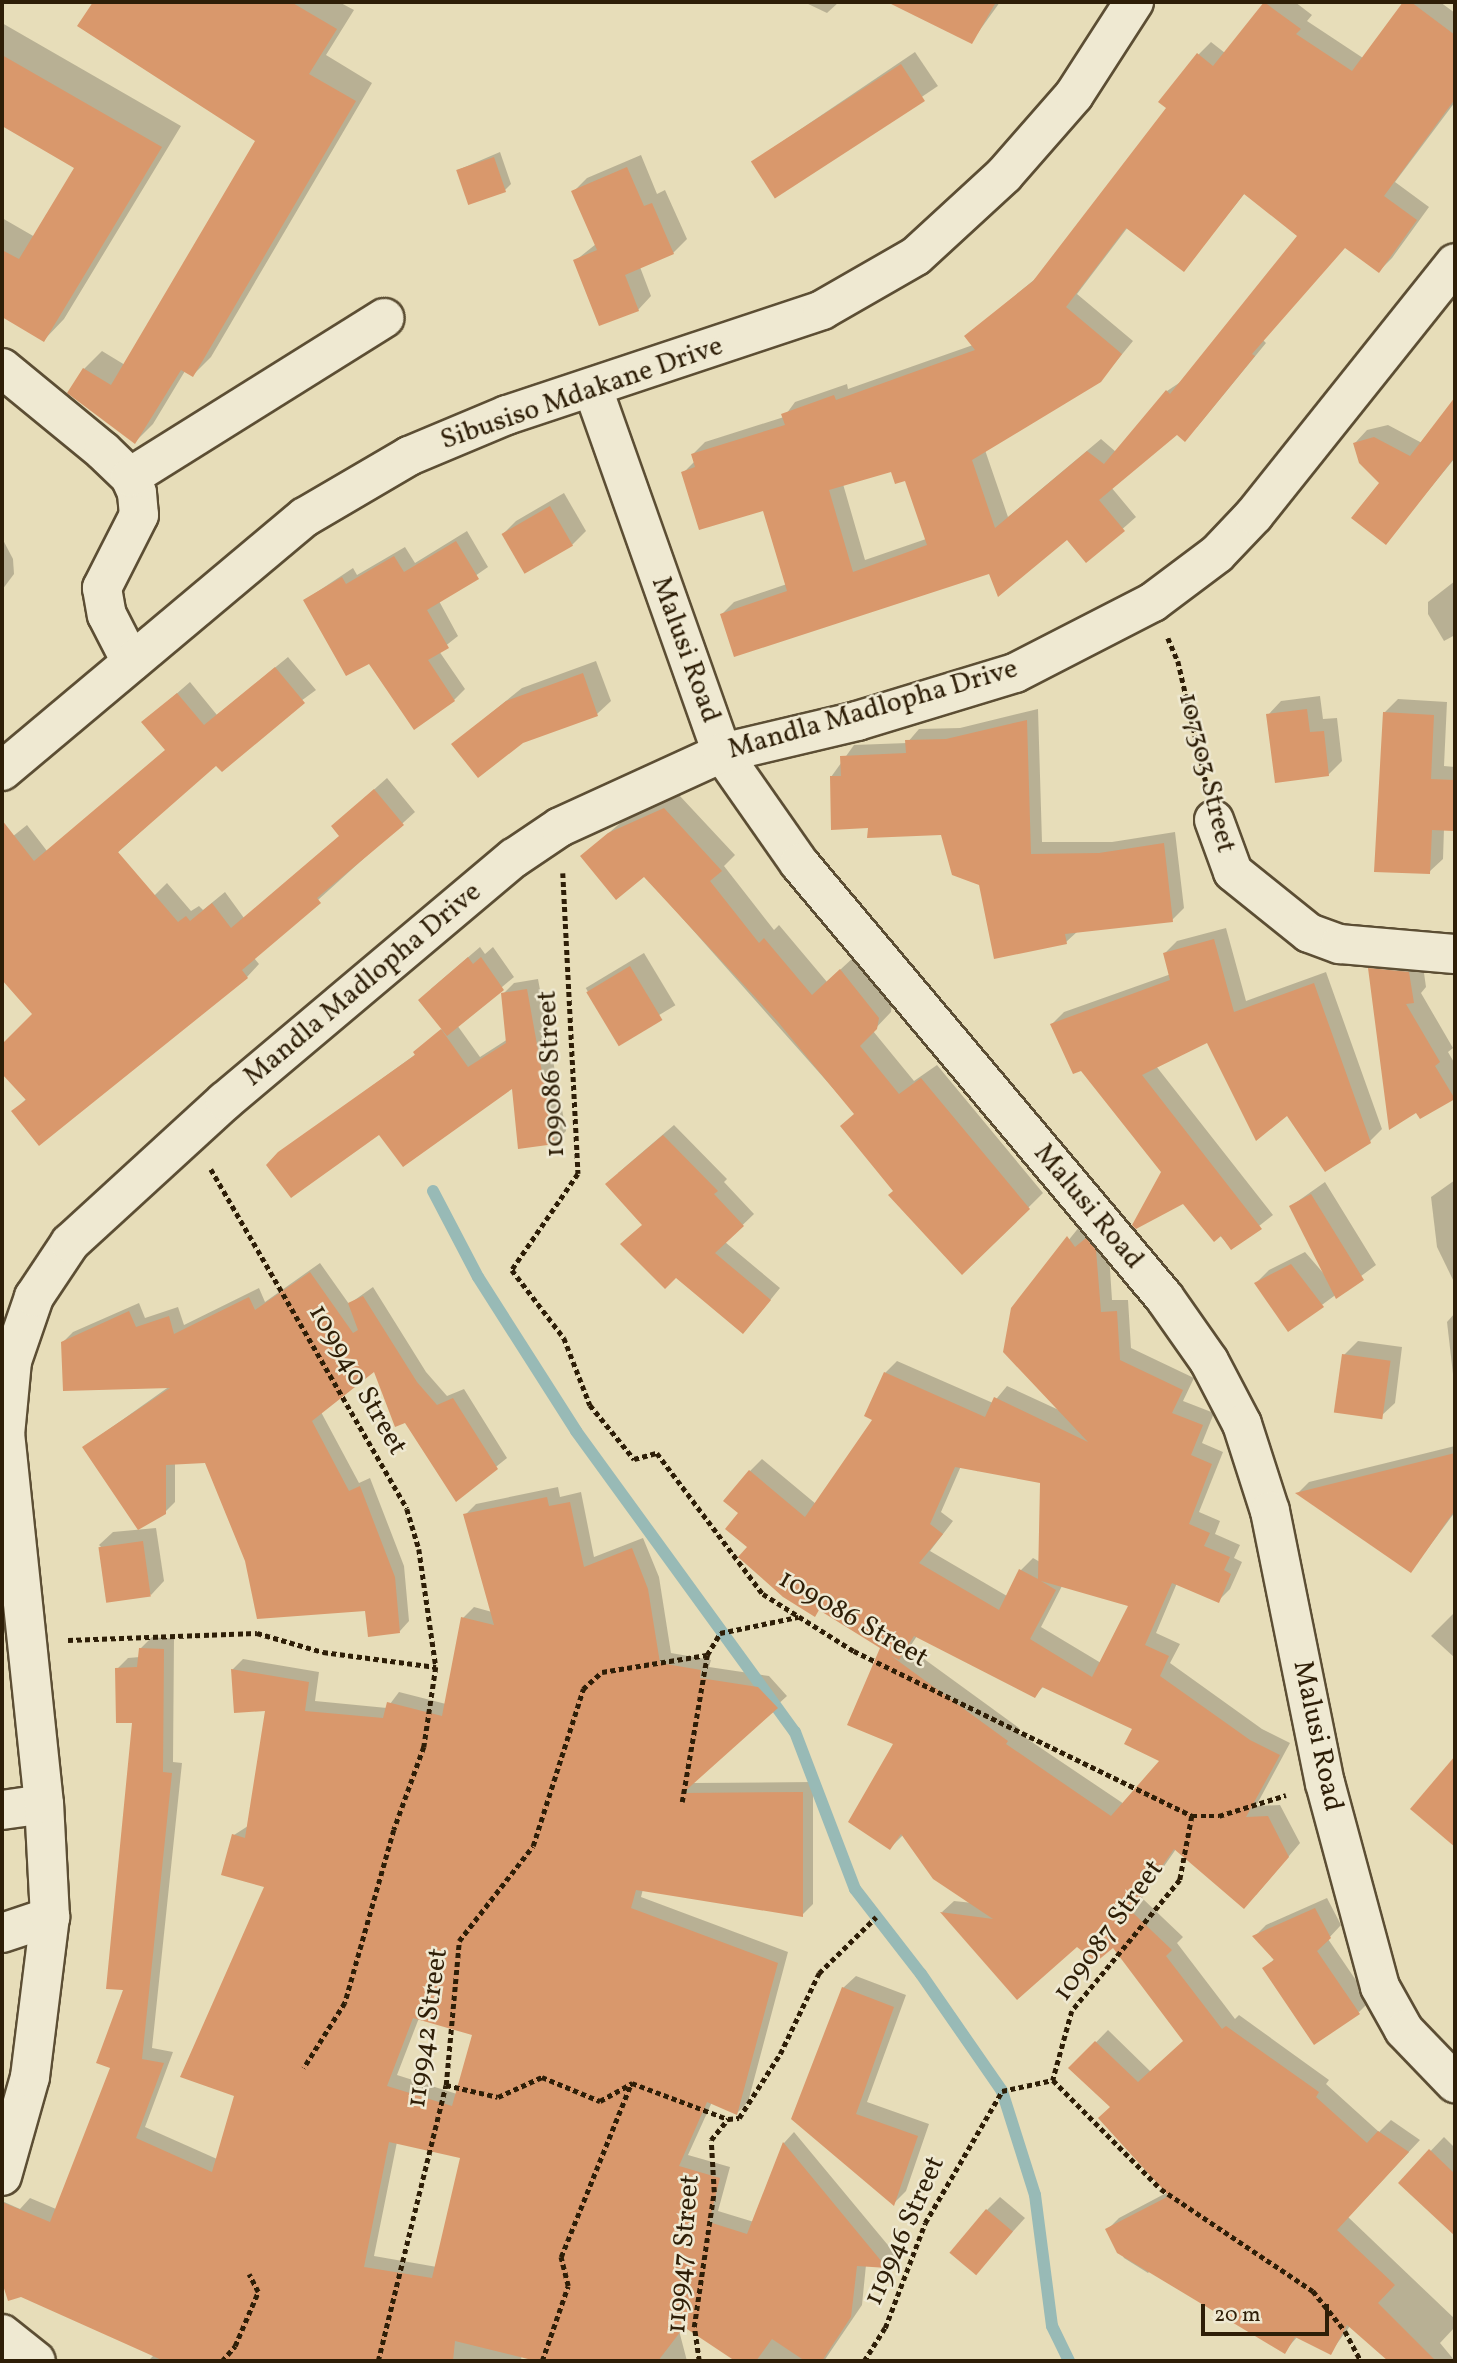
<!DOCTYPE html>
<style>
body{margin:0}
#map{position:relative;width:1457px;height:2363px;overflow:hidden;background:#e7ddb9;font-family:Vollkorn,serif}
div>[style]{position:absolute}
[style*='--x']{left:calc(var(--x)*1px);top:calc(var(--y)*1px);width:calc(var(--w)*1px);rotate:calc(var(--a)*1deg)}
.shadow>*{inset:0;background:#0003;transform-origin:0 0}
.stream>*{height:12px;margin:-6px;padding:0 6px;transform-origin:6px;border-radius:6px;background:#98bab6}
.building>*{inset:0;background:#d9986c;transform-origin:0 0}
.path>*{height:4.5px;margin-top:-2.25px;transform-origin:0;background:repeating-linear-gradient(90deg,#2e1e07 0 5px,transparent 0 8.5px)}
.roads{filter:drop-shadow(2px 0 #5c4e34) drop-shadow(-2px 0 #5c4e34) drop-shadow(0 2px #5c4e34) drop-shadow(0 -2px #5c4e34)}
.minor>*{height:38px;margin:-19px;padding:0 19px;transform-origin:19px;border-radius:19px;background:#efe9d2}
span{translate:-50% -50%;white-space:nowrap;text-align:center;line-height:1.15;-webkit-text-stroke:5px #efe9d2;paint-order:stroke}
.street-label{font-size:28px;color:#2e1e07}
.frame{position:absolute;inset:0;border:4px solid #2e1e07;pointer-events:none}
.scale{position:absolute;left:1201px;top:2304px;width:128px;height:32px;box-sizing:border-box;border:4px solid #2e1e07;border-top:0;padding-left:9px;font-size:21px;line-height:24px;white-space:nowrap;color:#2e1e07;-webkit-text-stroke:5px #efe9d2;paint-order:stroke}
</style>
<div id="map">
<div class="shadow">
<div style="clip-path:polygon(95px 2px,339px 2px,354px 10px,326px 55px,372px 83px,211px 357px,193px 375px,185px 371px,153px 424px,135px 442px,84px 369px,102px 351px,125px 365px,257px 141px,79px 25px)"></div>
<div style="clip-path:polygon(804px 2px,839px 2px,827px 13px)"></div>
<div style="clip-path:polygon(891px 2px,1000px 2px,972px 41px)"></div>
<div style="clip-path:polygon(evenodd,1266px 2px,1295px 2px,1312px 15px,1307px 21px,1363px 58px,1405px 2px,1440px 2px,1455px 13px,1455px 102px,1395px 182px,1429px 207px,1392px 258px,1379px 271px,1345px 247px,1263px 340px,1266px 343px,1197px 427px,1177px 433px,1111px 487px,1136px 517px,1086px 561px,1067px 538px,990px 571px,722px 614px,734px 602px,787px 584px,764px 508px,683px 473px,695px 461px,693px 454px,705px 442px,784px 417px,795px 402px,847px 384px,848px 389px,973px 345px,966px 336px,1040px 275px,1168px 108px,1161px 102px,1199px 54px,1211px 42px,1225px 53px,1266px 2px,1245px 193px,1299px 236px,1182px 381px,1167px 391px,1116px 452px,1101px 439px,1008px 517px,985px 450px,1100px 381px,1133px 341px,1077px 294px,1128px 227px,1184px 269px,1245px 193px,1266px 2px,892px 470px,906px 479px,926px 539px,865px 560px,843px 484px,892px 470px)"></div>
<div style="clip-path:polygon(2px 23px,181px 126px,64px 319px,44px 340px,2px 316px,2px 218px,35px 237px,77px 167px,2px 124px)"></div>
<div style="left:915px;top:52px;width:41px;height:196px;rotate:56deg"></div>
<div style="clip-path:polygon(500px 152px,511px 184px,505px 190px,458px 170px)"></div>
<div style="clip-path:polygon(641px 155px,657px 194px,665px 190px,687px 239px,673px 253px,640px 267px,651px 296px,638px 310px,576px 260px,596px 244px,573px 192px,587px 178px)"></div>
<div style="clip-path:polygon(1455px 400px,1455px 458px,1386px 542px,1381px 483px,1355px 443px,1367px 430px,1388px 425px,1422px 443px)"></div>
<div style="clip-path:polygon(564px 493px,586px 531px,572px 545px,503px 534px,516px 521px)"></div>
<div style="clip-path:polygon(467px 531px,488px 567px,439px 601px,458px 636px,439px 651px,465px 689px,454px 700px,369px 661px,305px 600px,353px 568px,357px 575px,405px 547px,415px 563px)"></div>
<div style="clip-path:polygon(2px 538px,13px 559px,14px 574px,2px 590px)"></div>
<div style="clip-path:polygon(1455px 581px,1455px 635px,1444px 641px,1428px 614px,1428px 602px)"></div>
<div style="clip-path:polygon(288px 657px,316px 690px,216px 763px,2px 958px,2px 845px,27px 825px,47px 851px,167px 749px,144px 722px,190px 682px,217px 715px)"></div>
<div style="clip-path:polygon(596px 661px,611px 701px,597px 714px,522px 741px,453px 744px,522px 688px)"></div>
<div style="clip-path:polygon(1320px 696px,1323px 719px,1337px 718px,1342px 761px,1328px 775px,1268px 715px,1281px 701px)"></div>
<div style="clip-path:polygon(1398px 699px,1447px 702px,1444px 766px,1455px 767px,1455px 827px,1444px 829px,1443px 859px,1429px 872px,1384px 713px)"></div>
<div style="clip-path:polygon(1038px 709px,1042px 842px,1112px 842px,1175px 832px,1184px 908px,1172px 920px,1078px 931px,1066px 942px,980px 884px,943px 833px,869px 826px,831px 777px,854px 745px,907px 743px,919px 729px,960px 728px)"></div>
<div style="clip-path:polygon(387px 778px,415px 812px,254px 958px,259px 964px,247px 977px,39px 1144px,14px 1111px,27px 1098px,2px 1072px,2px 1047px,167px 883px,191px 911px,199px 906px,203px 910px,225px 892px,244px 918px,341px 835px,333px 826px)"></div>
<div style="clip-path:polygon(679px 795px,735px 855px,724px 866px,774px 930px,779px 925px,827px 982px,855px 956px,892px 1003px,891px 1012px,873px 1031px,914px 1081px,937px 1065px,1043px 1193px,962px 1273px,895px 1191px,855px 1113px,644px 875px,582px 856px,625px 819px)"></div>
<div style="clip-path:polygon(1226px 928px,1246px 1001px,1326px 972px,1382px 1129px,1370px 1141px,1287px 1114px,1208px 1041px,1156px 1066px,1273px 1215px,1231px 1248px,1163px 1172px,1052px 1024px,1064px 1012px,1171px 974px,1165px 953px,1177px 941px)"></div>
<div style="clip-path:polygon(480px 947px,485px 954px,493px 947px,514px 977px,457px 1025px,480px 1057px,508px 1039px,503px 994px,514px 983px,538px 979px,566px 1131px,554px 1143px,513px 1086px,379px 1132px,280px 1153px,416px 1054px,443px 1028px,431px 989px)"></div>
<div style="left:644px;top:953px;width:61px;height:68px;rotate:59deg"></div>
<div style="clip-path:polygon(1384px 956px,1422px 959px,1426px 987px,1421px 993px,1453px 1048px,1448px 1052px,1455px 1064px,1453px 1097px,1370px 969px)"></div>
<div style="clip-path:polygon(674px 1125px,727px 1179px,724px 1182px,754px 1214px,725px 1242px,780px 1288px,754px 1320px,643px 1225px,618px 1173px)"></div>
<div style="clip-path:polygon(1455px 1180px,1455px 1284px,1437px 1247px,1431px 1197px)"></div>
<div style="clip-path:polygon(1325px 1182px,1376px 1265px,1288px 1330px,1256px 1283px,1269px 1270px,1305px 1252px,1325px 1275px,1291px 1206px)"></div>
<div style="clip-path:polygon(evenodd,1080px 1226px,1108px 1238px,1112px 1300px,1128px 1300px,1131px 1348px,1194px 1378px,1183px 1401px,1214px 1413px,1202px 1443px,1223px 1452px,1199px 1512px,1220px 1521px,1215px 1534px,1240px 1545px,1234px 1558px,1242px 1562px,1230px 1589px,1218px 1601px,1177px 1583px,1156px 1633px,1180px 1644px,1170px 1663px,1262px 1729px,1290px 1743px,1256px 1806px,1280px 1805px,1300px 1843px,1256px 1895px,1176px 1849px,1142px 1898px,1183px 1937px,1177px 1943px,1235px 2019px,1239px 2015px,1329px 2080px,1326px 2084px,1379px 2132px,1391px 2120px,1420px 2140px,1348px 2217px,1455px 2319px,1455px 2327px,1440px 2343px,1455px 2361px,1391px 2361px,1350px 2326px,1330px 2353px,1298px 2336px,1284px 2352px,1152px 2269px,1148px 2273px,1124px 2258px,1107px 2230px,1119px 2218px,1168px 2192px,1112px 2107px,1071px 2068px,1108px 2030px,1151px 2072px,1185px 2041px,1113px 1945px,1077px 1945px,1017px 1998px,942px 1912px,954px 1901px,973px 1903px,903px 1835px,890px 1848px,896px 1743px,882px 1648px,749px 1547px,741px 1513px,750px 1471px,762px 1459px,816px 1504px,875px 1419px,885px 1373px,897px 1361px,993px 1403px,1007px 1386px,1061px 1411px,1013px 1309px,1080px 1226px,961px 1466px,1042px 1482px,1040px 1562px,1033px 1558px,1021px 1570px,1007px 1596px,930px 1551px,953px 1521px,941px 1512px,961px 1466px,1080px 1226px,1062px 1586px,1130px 1605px,1101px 1663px,1041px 1627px,1062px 1586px,1080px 1226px,917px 1636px,1034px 1696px,1044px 1686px,1134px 1729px,1161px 1761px,1124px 1804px,1017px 1732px,1019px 1728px,909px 1648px,917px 1636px)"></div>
<div style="clip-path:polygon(320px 1263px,349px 1304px,373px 1287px,426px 1372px,447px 1396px,464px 1389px,507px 1458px,456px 1499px,375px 1370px,321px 1412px,359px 1483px,370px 1478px,404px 1566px,409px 1621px,400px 1631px,366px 1609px,246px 1561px,206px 1461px,175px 1463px,175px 1502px,165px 1512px,84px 1447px,170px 1386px,62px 1343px,73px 1332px,139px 1303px,145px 1318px,178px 1307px,184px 1325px,259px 1288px,265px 1302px)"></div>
<div style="clip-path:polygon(1455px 1313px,1455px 1374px,1453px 1374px,1447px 1322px)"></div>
<div style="clip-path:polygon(1358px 1341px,1402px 1347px,1395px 1403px,1381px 1416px,1344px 1355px)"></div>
<div style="clip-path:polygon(1455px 1446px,1455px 1512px,1411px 1571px,1298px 1493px,1309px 1482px)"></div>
<div style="clip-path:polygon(evenodd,558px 1487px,560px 1497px,581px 1492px,594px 1557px,643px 1538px,659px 1577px,671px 1653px,711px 1660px,709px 1667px,769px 1676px,787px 1696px,692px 1783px,813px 1782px,813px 1904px,802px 1915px,643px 1889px,641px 1897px,788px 1952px,748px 2102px,737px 2113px,712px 2102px,688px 2155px,730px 2167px,718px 2211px,754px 2222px,784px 2143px,794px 2132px,897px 2256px,887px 2266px,866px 2265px,862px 2305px,824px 2361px,738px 2361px,676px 2319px,687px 2361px,547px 2361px,522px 2353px,521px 2361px,148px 2361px,154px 2355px,21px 2296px,9px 2299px,2px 2276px,2px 2201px,20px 2209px,30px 2198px,56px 2209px,113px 2067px,125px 1989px,134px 1721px,117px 1669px,128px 1658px,140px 1657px,141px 1648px,152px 1637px,174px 1639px,173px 1762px,182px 1763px,152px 2048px,173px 2052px,145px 2127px,217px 2159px,236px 2095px,266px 1886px,234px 1835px,248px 1826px,267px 1709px,232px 1670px,243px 1659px,319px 1672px,315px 1701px,387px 1708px,399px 1692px,446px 1704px,463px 1618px,474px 1607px,492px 1612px,465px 1515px,476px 1504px,558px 1487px,419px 2018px,474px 2034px,457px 2094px,397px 2075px,419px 2018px,558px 1487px,397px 2142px,462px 2157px,437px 2267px,374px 2256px,397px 2142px)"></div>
<div style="clip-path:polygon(156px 1528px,164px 1581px,151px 1595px,99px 1545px,113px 1532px)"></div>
<div style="clip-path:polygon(1455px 1612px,1455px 1658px,1431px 1636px)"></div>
<div style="clip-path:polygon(1327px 1898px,1341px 1925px,1328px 1939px,1370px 2001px,1359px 2012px,1265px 1969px,1275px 1958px,1255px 1936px,1266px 1925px)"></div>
<div style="clip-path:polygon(856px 1976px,906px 1995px,867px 2102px,929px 2124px,906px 2191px,894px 2203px,793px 2118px,843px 1988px)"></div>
<div style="clip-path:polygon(1444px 2137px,1455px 2148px,1455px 2234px,1400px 2183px)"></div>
<div style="clip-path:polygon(1000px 2197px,1025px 2218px,976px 2273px,987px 2210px)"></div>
</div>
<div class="stream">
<div style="--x:433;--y:1191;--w:97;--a:62.4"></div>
<div style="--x:478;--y:1277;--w:183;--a:57.5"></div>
<div style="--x:576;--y:1431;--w:372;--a:54"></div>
<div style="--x:795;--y:1732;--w:168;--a:69.1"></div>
<div style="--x:855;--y:1889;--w:108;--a:52.2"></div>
<div style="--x:921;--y:1974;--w:142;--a:55.3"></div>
<div style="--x:1002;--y:2091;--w:109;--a:72.4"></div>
<div style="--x:1035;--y:2195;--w:132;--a:82.6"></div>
<div style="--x:1052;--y:2326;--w:39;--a:64"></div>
</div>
<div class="building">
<div style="clip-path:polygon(93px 2px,291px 2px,337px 29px,309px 74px,356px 101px,193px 377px,181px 370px,135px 444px,67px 393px,83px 368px,111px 385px,255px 141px,77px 26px)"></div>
<div style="clip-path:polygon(887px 2px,996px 2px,972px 44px)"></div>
<div style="clip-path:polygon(evenodd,1264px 2px,1301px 29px,1296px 34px,1352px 71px,1403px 2px,1411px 2px,1455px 35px,1455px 99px,1384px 196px,1417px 220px,1379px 273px,1345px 248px,1252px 354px,1255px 356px,1185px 442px,1177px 435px,1099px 500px,1125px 531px,1086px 563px,1067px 540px,998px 597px,989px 574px,734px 657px,720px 614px,787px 591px,763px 511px,699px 530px,681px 472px,695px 467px,691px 454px,785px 425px,781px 414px,834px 395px,836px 400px,975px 350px,964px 336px,1033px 281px,1166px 108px,1158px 102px,1197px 53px,1213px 66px,1264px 2px,1244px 194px,1297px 236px,1170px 394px,1166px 390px,1104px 464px,1087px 451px,995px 528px,972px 460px,1101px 382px,1122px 354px,1066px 307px,1126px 228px,1184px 272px,1244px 194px,1264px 2px,891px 472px,895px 484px,905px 481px,927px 545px,853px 572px,829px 490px,891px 472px)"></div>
<div style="clip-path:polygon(2px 55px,162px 147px,44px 342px,2px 317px,2px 250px,19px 259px,74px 168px,2px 126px)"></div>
<div style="left:901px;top:64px;width:44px;height:179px;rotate:57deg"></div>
<div style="left:494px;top:157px;width:37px;height:40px;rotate:71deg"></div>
<div style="clip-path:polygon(627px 167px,644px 206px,652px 203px,674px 254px,625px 275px,639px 311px,599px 326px,573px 260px,597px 250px,571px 191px)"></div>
<div style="clip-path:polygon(1455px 397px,1455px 457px,1386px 545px,1351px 518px,1379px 483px,1359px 463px,1353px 443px,1374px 437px,1410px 456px)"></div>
<div style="left:550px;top:506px;width:46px;height:56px;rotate:60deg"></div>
<div style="clip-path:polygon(456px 541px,479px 579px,427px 610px,449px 648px,428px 660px,455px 701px,414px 730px,369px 664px,346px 676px,303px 600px,342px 577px,346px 584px,394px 556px,404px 572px)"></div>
<div style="clip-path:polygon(275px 667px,305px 703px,222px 772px,216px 766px,118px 852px,178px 922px,186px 916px,190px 921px,212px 903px,231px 928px,339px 836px,331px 826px,374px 789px,404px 825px,317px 898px,321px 903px,242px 970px,248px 978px,39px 1146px,11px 1111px,26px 1100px,2px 1074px,2px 1044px,32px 1014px,2px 980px,2px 820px,34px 861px,165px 750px,141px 722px,177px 693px,204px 725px)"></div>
<div style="clip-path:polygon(583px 673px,598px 716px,523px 743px,478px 778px,451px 744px,506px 701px)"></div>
<div style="clip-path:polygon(1307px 709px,1310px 732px,1324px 731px,1329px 776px,1275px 783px,1266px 714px)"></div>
<div style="clip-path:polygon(1383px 712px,1434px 715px,1431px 779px,1455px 780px,1453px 831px,1432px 830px,1430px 874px,1374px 872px)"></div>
<div style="clip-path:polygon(1027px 720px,1031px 854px,1099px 853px,1164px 843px,1173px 922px,1065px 934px,1067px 944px,994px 959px,979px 885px,952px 875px,941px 835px,867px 838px,868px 828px,831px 830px,830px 776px,841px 776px,840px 756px,906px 753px,905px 740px,946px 739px)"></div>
<div style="clip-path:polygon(664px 808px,722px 871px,710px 881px,759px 943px,764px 938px,812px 995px,840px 969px,879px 1018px,877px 1029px,860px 1046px,899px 1094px,921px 1078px,1030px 1209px,962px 1275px,888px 1195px,893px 1191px,840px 1126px,854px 1114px,778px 1022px,644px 877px,616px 900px,580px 856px,608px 833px)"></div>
<div style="clip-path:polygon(1214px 939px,1234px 1012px,1314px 983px,1371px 1143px,1325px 1172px,1287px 1116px,1256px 1141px,1207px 1043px,1142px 1075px,1262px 1229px,1231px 1250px,1221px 1236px,1214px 1242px,1183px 1204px,1136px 1229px,1132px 1225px,1161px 1172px,1081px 1071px,1073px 1074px,1050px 1024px,1170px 980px,1163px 953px)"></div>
<div style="clip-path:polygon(468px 957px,473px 964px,481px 957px,504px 990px,447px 1036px,418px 1000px)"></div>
<div style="left:630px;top:966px;width:63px;height:51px;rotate:59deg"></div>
<div style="clip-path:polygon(1368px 968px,1409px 972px,1414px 1003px,1406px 1004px,1440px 1062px,1435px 1066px,1455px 1099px,1420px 1119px,1416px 1113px,1389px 1130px)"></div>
<div style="clip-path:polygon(527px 989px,555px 1144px,518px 1149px,512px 1089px,403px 1167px,379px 1135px,291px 1198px,266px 1165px,278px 1152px,415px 1055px,413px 1052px,441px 1029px,468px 1067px,506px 1043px,501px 993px)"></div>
<div style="clip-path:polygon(663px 1135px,718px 1191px,714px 1194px,744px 1226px,715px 1253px,771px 1300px,743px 1334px,676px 1278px,665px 1289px,620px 1244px,642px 1225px,605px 1184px)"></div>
<div style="clip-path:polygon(1311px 1194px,1364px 1280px,1336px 1299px,1289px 1206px)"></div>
<div style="clip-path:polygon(evenodd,1067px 1236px,1075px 1247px,1086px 1238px,1096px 1250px,1101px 1312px,1117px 1311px,1120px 1360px,1183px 1390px,1172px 1413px,1203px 1425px,1191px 1455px,1212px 1464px,1189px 1524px,1210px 1533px,1204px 1546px,1230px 1557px,1224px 1570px,1231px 1574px,1219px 1603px,1172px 1583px,1145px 1645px,1169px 1656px,1160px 1676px,1250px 1740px,1280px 1755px,1246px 1817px,1268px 1816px,1289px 1857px,1244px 1909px,1174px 1849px,1131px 1911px,1172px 1950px,1166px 1956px,1222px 2029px,1226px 2026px,1319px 2092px,1316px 2097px,1367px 2143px,1378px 2131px,1409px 2152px,1337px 2230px,1395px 2285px,1378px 2303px,1436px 2361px,1388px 2361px,1347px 2325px,1331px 2355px,1295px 2337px,1285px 2354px,1117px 2253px,1105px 2229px,1169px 2196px,1098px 2118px,1110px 2107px,1068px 2068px,1095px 2041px,1138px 2082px,1183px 2041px,1113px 1948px,1096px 1962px,1077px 1947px,1017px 2000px,940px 1912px,993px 1919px,933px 1879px,901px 1834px,890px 1850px,848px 1822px,893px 1744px,847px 1725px,880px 1648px,819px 1610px,815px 1617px,783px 1597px,738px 1557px,747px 1547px,725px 1529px,738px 1513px,723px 1501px,749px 1470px,805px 1517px,872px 1420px,864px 1416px,884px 1372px,985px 1417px,994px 1397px,1088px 1442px,1003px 1352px,1011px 1308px,1067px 1236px,955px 1467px,1040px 1483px,1038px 1579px,1019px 1569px,999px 1610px,919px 1563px,943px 1534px,930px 1524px,955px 1467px,1067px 1236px,1041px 1581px,1128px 1606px,1092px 1677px,1030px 1639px,1056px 1590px,1041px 1581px,1067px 1236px,914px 1636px,1035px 1698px,1042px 1687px,1132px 1729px,1124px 1744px,1159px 1761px,1111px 1816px,1006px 1744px,1008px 1741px,890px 1655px,899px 1660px,914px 1636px)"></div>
<div style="clip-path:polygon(1291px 1264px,1324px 1307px,1288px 1332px,1254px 1283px)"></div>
<div style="clip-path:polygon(310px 1272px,353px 1333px,358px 1330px,348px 1303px,363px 1296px,417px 1382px,437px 1405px,453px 1398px,498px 1469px,456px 1502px,405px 1423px,395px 1427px,374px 1372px,312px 1421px,349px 1491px,360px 1486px,395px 1577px,400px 1633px,368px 1637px,365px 1611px,257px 1619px,245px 1561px,205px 1463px,166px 1465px,166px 1514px,138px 1530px,82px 1447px,170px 1388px,63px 1391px,61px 1342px,129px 1311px,136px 1327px,169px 1316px,174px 1334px,249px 1297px,255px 1310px)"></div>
<div style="left:1342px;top:1354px;width:49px;height:59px;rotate:8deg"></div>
<div style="clip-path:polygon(1455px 1453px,1455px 1510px,1411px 1573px,1295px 1493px)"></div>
<div style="clip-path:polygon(evenodd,547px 1497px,549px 1506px,570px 1502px,584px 1567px,632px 1548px,648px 1589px,660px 1663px,701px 1670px,700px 1678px,758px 1687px,778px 1708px,683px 1793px,803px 1792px,803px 1917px,636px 1890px,631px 1908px,778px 1963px,737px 2115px,707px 2102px,679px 2166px,720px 2178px,709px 2222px,747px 2234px,783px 2142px,887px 2268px,857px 2266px,851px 2317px,822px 2361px,805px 2361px,772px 2339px,756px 2361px,735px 2361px,684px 2327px,658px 2361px,536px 2361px,455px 2341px,453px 2361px,164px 2361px,21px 2297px,8px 2301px,2px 2282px,2px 2202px,50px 2222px,110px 2068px,96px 2063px,123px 1990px,106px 1989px,132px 1723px,116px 1723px,115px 1668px,137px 1667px,139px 1648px,164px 1649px,163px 1772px,172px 1773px,142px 2059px,164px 2063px,136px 2138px,212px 2172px,234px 2096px,180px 2077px,264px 1887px,221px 1875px,232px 1834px,245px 1838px,265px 1711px,234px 1713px,231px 1669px,309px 1682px,305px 1711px,383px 1718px,387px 1702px,442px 1716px,461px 1617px,494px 1625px,463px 1514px,547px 1497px,413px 2018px,472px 2035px,452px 2106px,387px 2086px,413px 2018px,547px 1497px,389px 2142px,460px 2158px,432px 2278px,364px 2267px,389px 2142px)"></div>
<div style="left:143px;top:1541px;width:56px;height:45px;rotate:82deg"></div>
<div style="clip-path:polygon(1455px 1756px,1455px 1847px,1410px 1809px)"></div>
<div style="clip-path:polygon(1315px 1908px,1331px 1938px,1317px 1951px,1360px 2014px,1314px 2045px,1262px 1968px,1274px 1960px,1252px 1936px)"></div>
<div style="clip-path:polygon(842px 1987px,894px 2007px,856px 2114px,918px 2136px,894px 2206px,791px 2119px)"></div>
<div style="clip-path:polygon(1429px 2149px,1455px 2174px,1455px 2236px,1398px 2183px)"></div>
<div style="left:986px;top:2209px;width:35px;height:57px;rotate:40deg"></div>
</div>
<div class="path">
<div style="--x:1168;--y:638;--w:25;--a:67"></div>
<div style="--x:1178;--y:661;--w:124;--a:77"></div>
<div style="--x:563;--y:873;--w:301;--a:87.1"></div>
<div style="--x:578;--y:1174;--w:116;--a:124.5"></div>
<div style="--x:512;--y:1270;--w:86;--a:52.6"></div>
<div style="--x:564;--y:1338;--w:72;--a:68.8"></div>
<div style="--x:590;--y:1405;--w:70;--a:50.8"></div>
<div style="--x:634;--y:1459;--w:24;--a:-15"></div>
<div style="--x:657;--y:1453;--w:176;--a:53.1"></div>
<div style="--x:763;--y:1594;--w:107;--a:32.1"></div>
<div style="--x:854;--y:1651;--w:376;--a:26"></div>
<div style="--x:1192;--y:1816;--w:27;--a:0"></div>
<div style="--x:1219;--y:1816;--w:70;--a:-17.4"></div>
<div style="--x:211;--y:1169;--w:392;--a:60"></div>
<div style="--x:407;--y:1509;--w:42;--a:73.3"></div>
<div style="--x:419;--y:1549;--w:119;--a:81.8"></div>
<div style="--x:436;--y:1667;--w:81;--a:98.5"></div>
<div style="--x:424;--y:1747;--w:88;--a:109.9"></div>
<div style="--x:394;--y:1830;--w:180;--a:105.8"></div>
<div style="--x:345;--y:2003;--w:77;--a:122.2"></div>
<div style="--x:68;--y:1640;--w:189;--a:-2.1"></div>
<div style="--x:257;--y:1633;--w:69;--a:16.1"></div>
<div style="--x:323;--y:1652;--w:114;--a:7.6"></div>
<div style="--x:682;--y:1802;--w:149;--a:-80.3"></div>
<div style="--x:1192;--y:1816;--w:65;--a:100.6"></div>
<div style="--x:1180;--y:1880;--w:170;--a:129.5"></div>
<div style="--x:1072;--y:2011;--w:72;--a:105.4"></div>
<div style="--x:1053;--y:2080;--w:153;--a:45.3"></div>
<div style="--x:1161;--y:2189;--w:183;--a:33.9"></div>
<div style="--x:1313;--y:2291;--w:51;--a:51.3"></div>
<div style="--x:1345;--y:2331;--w:34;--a:62"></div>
<div style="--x:446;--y:2085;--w:53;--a:13"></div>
<div style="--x:498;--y:2097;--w:48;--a:-24.4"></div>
<div style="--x:542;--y:2077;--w:63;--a:22.5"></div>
<div style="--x:600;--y:2101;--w:37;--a:-29"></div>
<div style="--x:632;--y:2083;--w:103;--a:20.6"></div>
<div style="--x:222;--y:2361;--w:20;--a:-49"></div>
<div style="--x:235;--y:2346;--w:59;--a:-66.9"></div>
<div style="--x:258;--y:2292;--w:20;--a:-117"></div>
<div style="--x:378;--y:2361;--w:284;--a:-76.2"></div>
<div style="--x:446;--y:2085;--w:145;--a:-84.8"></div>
<div style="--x:459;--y:1941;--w:120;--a:-52.1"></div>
<div style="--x:533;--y:1846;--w:165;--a:-72.3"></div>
<div style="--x:583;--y:1689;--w:25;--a:-42"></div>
<div style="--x:602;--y:1672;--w:106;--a:-9.2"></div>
<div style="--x:707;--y:1655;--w:26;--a:-59"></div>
<div style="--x:720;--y:1633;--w:80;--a:-11.6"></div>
<div style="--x:542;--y:2361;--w:79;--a:-70.9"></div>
<div style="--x:568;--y:2286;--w:30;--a:-104"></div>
<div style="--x:561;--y:2257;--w:187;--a:-68"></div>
<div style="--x:699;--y:2361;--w:34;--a:-98"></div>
<div style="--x:694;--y:2327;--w:136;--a:-81.6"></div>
<div style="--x:714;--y:2192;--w:52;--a:-93.3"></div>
<div style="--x:711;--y:2140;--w:27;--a:-51"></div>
<div style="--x:728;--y:2119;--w:11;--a:-5"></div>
<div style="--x:739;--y:2118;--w:76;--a:-57.4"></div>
<div style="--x:780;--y:2054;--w:90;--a:-64.3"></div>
<div style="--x:819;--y:1973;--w:80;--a:-44.5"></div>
<div style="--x:864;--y:2361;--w:39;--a:-58"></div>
<div style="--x:885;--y:2328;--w:112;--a:-69.1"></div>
<div style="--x:925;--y:2223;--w:153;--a:-59.7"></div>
<div style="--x:1002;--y:2091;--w:52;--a:-12.2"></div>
</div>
<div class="roads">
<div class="minor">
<div style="--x:2;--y:368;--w:131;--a:39.4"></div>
<div style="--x:103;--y:451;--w:37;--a:44"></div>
<div style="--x:130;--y:477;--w:17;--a:66"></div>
<div style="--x:137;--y:493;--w:22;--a:85"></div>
<div style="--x:139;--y:515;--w:82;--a:116.9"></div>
<div style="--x:102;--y:588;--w:27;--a:80"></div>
<div style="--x:107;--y:615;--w:53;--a:62.9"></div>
<div style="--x:593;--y:389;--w:386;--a:70.5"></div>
<div style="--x:722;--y:753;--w:134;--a:55"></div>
<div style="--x:799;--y:863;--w:567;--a:49.94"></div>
<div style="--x:1164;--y:1297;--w:78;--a:54.9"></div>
<div style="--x:1209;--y:1361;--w:71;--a:62.4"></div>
<div style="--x:1242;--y:1424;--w:91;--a:72.2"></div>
<div style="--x:1270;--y:1511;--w:278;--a:78.6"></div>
<div style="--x:1325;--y:1783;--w:211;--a:74.9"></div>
<div style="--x:1380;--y:1987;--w:49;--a:60.8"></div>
<div style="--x:1404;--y:2030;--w:74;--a:46.1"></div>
<div style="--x:130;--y:477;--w:300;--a:-32"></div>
<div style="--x:2;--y:771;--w:395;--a:-40"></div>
<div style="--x:305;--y:517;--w:121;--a:-30.4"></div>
<div style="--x:409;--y:456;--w:106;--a:-22.7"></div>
<div style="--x:507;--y:415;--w:332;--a:-18.4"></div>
<div style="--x:822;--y:310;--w:108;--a:-29.9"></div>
<div style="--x:916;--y:256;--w:120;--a:-42.6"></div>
<div style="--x:1004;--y:175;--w:106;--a:-48.8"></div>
<div style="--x:1074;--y:95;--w:111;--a:-57.2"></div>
<div style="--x:1214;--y:820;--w:55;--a:69.9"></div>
<div style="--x:1233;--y:872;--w:97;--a:38.8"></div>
<div style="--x:1309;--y:933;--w:33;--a:20"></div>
<div style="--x:1340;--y:944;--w:115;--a:5"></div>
<div style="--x:2;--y:1810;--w:42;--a:-8.1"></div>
<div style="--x:2;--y:1933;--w:51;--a:-18.4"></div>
<div style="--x:2;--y:2176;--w:103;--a:-74.2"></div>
<div style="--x:30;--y:2077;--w:161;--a:-82.9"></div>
<div style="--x:50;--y:1917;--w:113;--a:-93"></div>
<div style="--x:44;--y:1804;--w:371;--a:-96"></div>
<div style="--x:5;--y:1435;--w:74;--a:-84.6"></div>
<div style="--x:12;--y:1361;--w:68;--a:-71"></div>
<div style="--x:34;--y:1297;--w:65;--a:-56.3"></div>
<div style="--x:70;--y:1243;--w:210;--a:-42.5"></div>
<div style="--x:225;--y:1101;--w:378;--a:-40.1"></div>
<div style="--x:514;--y:858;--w:55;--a:-34"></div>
<div style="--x:560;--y:827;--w:178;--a:-24.6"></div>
<div style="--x:722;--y:753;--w:139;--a:-13.3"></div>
<div style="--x:857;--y:721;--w:165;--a:-16.9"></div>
<div style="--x:1015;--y:673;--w:155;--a:-27.2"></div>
<div style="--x:1153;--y:602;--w:80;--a:-36.9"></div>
<div style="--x:1217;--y:554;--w:54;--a:-46.5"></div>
<div style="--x:1254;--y:515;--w:322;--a:-51.4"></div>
<div style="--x:2;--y:2334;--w:43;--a:38.5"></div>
</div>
</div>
<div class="street-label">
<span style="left:582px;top:394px;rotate:-19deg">Sibusiso Mdakane Drive</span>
<span style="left:685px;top:650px;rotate:70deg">Malusi Road</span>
<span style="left:873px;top:710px;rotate:-16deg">Mandla Madlopha Drive</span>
<span style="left:1206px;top:773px;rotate:76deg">107303 Street</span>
<span style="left:363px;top:985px;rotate:-40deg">Mandla Madlopha Drive</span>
<span style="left:552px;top:1074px;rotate:-93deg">109086 Street</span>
<span style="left:1088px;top:1207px;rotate:50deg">Malusi Road</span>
<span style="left:357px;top:1380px;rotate:60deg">109940 Street</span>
<span style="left:853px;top:1619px;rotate:30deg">109086 Street</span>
<span style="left:1317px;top:1736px;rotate:78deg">Malusi Road</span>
<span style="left:1109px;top:1931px;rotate:-54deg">109087 Street</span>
<span style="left:428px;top:2028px;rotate:-82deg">119942 Street</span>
<span style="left:905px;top:2231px;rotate:-66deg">119946 Street</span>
<span style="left:684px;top:2254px;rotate:-85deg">119947 Street</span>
</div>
<div class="frame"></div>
<div class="scale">20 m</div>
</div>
